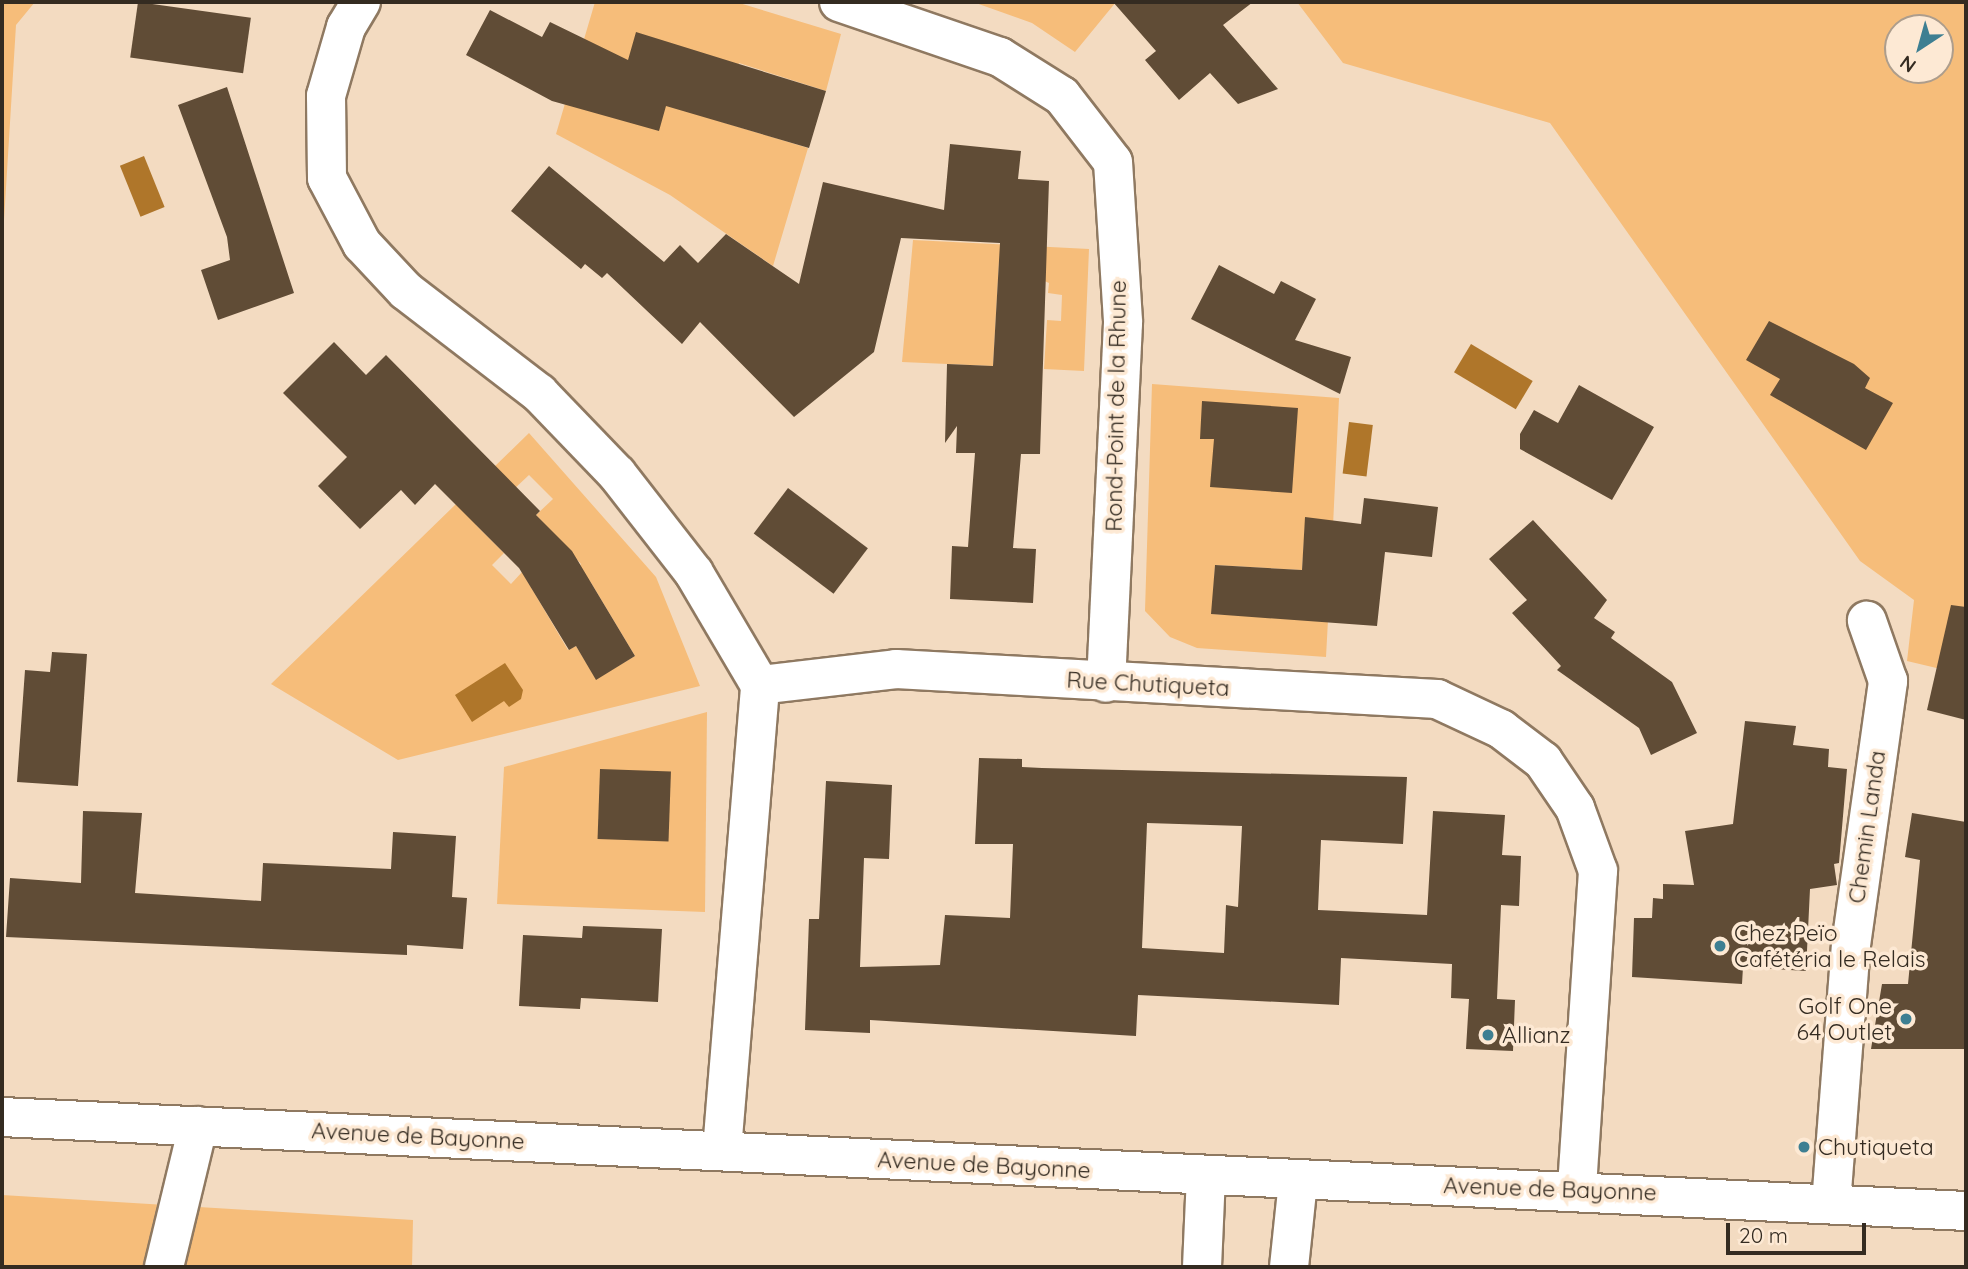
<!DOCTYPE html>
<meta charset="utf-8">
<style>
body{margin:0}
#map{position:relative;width:1968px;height:1269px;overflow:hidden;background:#f3dbc1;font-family:Quicksand,sans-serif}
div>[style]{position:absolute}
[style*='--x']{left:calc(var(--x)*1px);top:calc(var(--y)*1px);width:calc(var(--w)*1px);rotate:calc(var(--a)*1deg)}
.green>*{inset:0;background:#f6bd7a}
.water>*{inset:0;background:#af762a;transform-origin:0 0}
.building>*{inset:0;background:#604c36;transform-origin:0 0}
.roads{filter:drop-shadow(2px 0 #8f7961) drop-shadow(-2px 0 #8f7961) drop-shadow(0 2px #8f7961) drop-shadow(0 -2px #8f7961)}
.minor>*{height:38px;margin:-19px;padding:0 19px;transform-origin:19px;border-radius:19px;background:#fff}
.major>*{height:38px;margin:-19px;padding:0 19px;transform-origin:19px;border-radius:19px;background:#fff}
.dots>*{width:19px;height:19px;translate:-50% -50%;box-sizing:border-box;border:4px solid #fde9d4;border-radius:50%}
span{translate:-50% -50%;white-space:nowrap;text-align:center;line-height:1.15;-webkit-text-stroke:7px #fde9d4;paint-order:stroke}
.street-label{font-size:23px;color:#342b21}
.poi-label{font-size:23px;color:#342b21}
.left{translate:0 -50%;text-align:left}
.right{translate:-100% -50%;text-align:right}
.frame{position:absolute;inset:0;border:4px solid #342b21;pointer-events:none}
.north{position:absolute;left:1884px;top:14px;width:70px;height:70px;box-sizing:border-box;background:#fde9d4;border:2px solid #ad9d8c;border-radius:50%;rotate:216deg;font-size:19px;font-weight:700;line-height:28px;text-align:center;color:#342b21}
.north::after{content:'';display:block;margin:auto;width:24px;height:32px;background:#3e7f92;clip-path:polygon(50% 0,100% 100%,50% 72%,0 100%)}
.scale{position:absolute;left:1726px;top:1223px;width:140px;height:32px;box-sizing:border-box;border:4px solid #342b21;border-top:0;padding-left:9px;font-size:21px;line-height:24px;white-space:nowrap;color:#342b21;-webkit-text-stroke:5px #fde9d4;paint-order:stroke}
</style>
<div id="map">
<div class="green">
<div style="clip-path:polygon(2px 2px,35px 2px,16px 25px,2px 253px)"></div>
<div style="clip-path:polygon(595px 2px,736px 2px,841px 34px,826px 91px,739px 63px,722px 122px,808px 148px,773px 266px,670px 195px,556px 134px)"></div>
<div style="clip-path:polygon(973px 2px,1116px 2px,1075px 52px,1032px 23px)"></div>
<div style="clip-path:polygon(evenodd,1297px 2px,1966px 2px,1966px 675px,1907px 661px,1914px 600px,1860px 561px,1550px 123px,1343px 63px,1297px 2px,1898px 28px,1940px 28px,1940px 70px,1898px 70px,1898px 28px)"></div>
<div style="clip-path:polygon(913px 240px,1089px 249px,1084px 371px,1044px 369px,1047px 320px,1061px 321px,1062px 295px,1048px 293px,1049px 283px,999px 261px,993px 366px,902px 362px)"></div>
<div style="clip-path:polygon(1152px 384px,1339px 398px,1333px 526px,1305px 525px,1302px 570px,1215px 565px,1212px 614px,1328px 620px,1326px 657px,1197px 648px,1170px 637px,1145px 611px)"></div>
<div style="clip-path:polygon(evenodd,529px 433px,656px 577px,700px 686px,398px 760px,271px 684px,529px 433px,529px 475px,553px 499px,536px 515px,581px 564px,576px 571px,590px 581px,635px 656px,596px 679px,576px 646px,568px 650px,522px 572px,511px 584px,492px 565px,504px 553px,476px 525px,529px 475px)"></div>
<div style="clip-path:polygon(707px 712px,705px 912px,497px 904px,504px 767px)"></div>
<div style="clip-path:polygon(2px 1195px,413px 1220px,412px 1267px,2px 1267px)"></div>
</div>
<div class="water">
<div style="left:144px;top:156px;width:55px;height:26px;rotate:68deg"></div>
<div style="left:1471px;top:344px;width:72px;height:33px;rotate:31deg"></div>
<div style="left:1349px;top:422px;width:24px;height:52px;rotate:7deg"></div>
<div style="clip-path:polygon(505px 663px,523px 690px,521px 699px,509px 707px,504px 701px,472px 722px,455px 695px)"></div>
</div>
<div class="building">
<div style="left:138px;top:2px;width:114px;height:56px;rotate:8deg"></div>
<div style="clip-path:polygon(1113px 2px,1253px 2px,1223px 25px,1278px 89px,1238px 104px,1210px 73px,1179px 100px,1145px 60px,1156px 51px)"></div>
<div style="clip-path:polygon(490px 10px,542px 37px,550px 22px,628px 60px,636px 32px,826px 91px,809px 148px,666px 106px,659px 131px,552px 101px,466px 55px)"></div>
<div style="clip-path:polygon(227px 87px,294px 293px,218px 320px,201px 270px,230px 260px,227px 237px,178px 105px)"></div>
<div style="clip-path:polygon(950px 144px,1021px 151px,1018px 179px,1049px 181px,1040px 454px,1021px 454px,1013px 548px,1036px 549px,1033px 603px,950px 599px,952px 546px,968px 547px,975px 453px,956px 453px,957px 426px,945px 443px,947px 364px,993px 366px,1000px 243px,901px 238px,874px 352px,794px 417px,700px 322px,682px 344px,607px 273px,602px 278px,585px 264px,581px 269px,511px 211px,549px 166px,664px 262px,680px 245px,698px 263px,726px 234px,799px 284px,823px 182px,944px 210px)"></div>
<div style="clip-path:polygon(1219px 265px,1274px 294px,1281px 281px,1316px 299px,1295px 340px,1351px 357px,1340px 394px,1191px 319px)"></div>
<div style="clip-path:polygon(1769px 321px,1854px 364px,1870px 378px,1865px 388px,1893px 403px,1866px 450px,1770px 395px,1780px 379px,1746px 360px)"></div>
<div style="clip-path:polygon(334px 342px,366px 375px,386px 355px,540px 511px,536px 515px,572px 551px,635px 656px,596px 680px,576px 646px,569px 650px,519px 568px,435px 484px,415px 505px,401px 490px,360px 529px,318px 486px,347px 457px,283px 393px)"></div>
<div style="clip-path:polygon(1579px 385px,1654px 427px,1612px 500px,1520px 449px,1520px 434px,1534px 410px,1558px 423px)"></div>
<div style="clip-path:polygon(1202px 401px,1298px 408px,1292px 493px,1210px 487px,1214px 439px,1200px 439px)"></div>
<div style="left:788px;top:488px;width:100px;height:57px;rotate:37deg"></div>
<div style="clip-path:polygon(1364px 498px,1438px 507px,1432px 557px,1385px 552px,1377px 626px,1211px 614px,1215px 565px,1302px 570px,1305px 517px,1361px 524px)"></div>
<div style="clip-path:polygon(1533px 520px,1607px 600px,1594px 618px,1615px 632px,1611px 638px,1672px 682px,1697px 733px,1651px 755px,1639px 728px,1557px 670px,1561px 666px,1512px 613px,1527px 600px,1489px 559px)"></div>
<div style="clip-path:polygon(1951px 605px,1966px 607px,1966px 720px,1927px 710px)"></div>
<div style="clip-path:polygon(52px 652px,87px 654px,78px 786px,17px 782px,25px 670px,50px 672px)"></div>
<div style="clip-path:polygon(1745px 721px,1796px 726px,1793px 745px,1829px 749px,1828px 767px,1847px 769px,1839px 863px,1834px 864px,1837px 885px,1810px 889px,1806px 971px,1743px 967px,1742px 984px,1632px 977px,1634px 918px,1652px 918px,1653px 898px,1663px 899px,1663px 884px,1694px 885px,1685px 831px,1733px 824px)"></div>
<div style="clip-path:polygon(evenodd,979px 758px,1022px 759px,1022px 767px,1042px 768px,1407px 777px,1403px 844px,1321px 840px,1318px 910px,1427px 915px,1433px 811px,1505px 815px,1502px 855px,1521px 856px,1519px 906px,1501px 905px,1497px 999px,1515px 1000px,1513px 1051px,1466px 1049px,1469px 999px,1451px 998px,1452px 964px,1341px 958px,1339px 1005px,1138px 995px,1136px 1036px,870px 1020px,870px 1033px,805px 1030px,809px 919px,819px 919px,826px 781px,892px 785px,889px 859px,864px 858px,860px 967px,940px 965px,945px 915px,1010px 918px,1013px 844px,975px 844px,979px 758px,1147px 823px,1242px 826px,1238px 907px,1226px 905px,1224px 953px,1142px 948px,1147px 823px)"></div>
<div style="left:600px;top:769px;width:71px;height:70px;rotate:2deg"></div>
<div style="clip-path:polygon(83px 811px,142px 813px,135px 893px,261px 901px,263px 863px,391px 869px,393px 832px,456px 836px,452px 897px,467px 898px,463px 949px,407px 945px,407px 955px,6px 937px,10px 878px,81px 883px)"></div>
<div style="clip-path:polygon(1912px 813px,1966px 822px,1966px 1049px,1871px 1049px,1882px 984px,1908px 984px,1920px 860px,1905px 857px)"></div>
<div style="clip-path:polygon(583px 926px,662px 929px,658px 1002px,581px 998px,580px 1009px,519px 1006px,523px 935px,582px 938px)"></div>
</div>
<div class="roads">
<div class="minor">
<div style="--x:361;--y:2;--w:29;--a:121"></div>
<div style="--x:346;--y:27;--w:72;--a:106.2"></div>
<div style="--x:326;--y:96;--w:82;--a:89.3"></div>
<div style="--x:327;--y:178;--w:75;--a:62.1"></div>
<div style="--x:362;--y:244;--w:64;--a:46.9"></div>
<div style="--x:406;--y:291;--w:168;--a:37.5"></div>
<div style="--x:539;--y:393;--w:112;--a:46.1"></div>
<div style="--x:617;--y:474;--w:125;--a:52.1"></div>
<div style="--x:694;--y:573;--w:130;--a:59.5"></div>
<div style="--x:839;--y:2;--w:170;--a:18.9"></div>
<div style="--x:1000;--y:57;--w:73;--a:32.2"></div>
<div style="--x:1062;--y:96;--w:83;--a:52.3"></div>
<div style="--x:1113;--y:162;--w:161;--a:86.4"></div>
<div style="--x:1123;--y:323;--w:360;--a:92.7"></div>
<div style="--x:722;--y:1150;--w:467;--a:-85.3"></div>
<div style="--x:760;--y:685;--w:137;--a:-6.7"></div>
<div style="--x:896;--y:669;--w:542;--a:3.17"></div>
<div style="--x:1437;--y:699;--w:71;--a:25.1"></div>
<div style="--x:1501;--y:729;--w:53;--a:37.3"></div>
<div style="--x:1543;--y:761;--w:57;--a:55.8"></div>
<div style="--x:1575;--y:808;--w:67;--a:69.9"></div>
<div style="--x:1598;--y:871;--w:319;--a:93.8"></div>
<div style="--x:1831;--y:1204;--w:260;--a:-85.6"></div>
<div style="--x:1851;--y:945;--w:267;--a:-82"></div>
<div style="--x:1888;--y:681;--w:64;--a:-109.3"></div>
<div style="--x:164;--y:1267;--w:145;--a:-76.4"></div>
<div style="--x:1202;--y:1267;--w:90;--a:-87.5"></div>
<div style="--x:1289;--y:1267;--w:86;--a:-84"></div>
</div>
<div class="major">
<div style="--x:2;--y:1117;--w:1966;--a:2.74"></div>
</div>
</div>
<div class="dots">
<div style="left:1720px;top:946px;background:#3e7f92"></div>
<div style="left:1906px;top:1019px;background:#3e7f92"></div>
<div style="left:1488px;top:1035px;background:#3e7f92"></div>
<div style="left:1804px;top:1147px;background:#3e7f92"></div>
</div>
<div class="street-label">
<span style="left:1116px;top:406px;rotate:-89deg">Rond-Point de la Rhune</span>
<span style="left:1148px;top:684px;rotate:3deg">Rue Chutiqueta</span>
<span style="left:1867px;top:827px;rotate:-82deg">Chemin Landa</span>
<span style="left:418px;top:1136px;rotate:3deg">Avenue de Bayonne</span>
<span style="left:984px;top:1165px;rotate:3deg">Avenue de Bayonne</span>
<span style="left:1550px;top:1189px;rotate:2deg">Avenue de Bayonne</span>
</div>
<div class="poi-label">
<span class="left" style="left:1734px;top:946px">Chez Peïo<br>Cafétéria le Relais</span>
<span class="right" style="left:1892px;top:1019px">Golf One<br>64 Outlet</span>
<span class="left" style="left:1502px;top:1035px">Allianz</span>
<span class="left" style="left:1818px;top:1147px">Chutiqueta</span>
</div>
<div class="frame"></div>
<div class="north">N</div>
<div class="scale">20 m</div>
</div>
